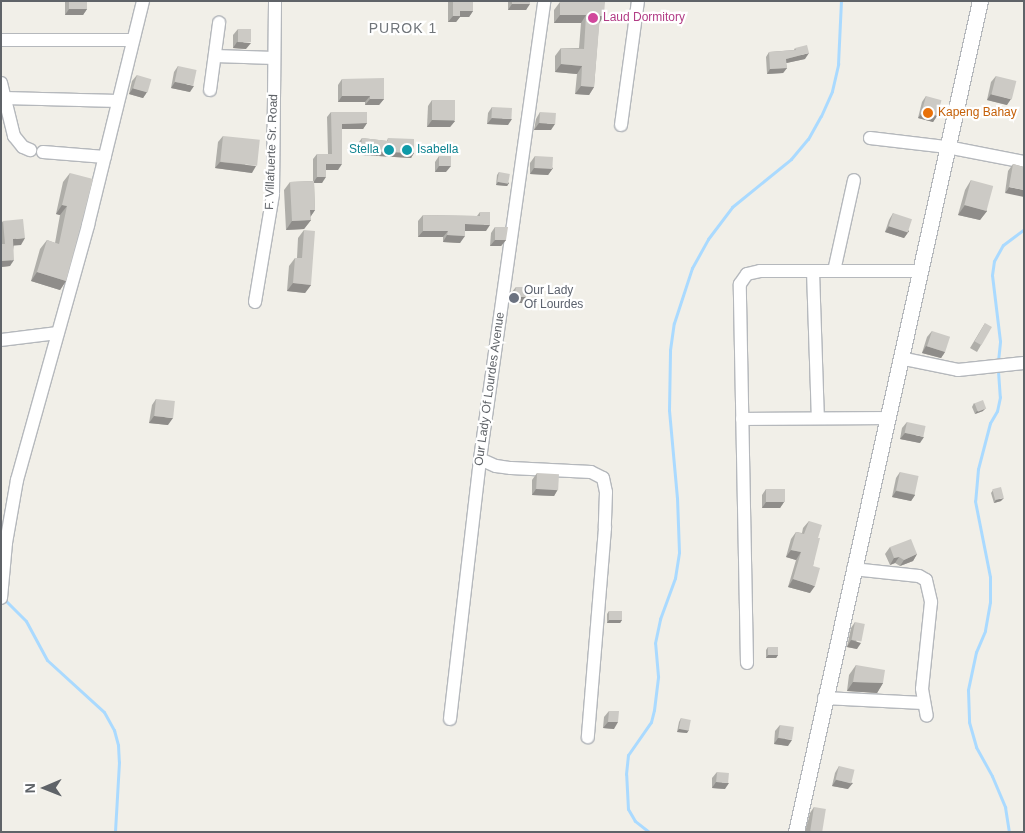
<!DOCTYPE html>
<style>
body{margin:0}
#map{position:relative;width:1025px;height:833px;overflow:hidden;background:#f1efe8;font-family:Arial,sans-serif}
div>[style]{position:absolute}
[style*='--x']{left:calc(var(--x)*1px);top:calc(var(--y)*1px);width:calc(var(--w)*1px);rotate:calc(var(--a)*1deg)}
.stream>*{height:3px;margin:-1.5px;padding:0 1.5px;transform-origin:1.5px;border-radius:1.5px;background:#aadaff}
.roads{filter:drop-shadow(1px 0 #b5b8bc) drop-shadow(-1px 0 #b5b8bc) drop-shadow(0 1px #b5b8bc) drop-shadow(0 -1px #b5b8bc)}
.minor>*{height:12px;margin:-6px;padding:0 6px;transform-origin:6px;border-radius:6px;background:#fff}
.tertiary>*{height:15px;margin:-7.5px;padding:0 7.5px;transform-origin:7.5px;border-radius:7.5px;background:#fff}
.wall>*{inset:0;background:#afaea9}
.shaded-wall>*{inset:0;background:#8f8d8a}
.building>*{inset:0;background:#cccac5;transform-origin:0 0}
.dots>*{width:14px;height:14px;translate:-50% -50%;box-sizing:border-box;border:2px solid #fff;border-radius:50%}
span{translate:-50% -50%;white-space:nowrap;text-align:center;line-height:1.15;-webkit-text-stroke:4.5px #fff;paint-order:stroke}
.hotel-label{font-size:12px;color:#b23c85}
.left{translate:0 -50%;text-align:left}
.food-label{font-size:12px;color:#c56008}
.culture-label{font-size:12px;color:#0d838f}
.right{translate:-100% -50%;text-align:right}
.street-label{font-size:12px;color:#5f6368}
.worship-label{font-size:12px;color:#5b616d}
.neighbourhood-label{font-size:14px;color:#70757a;letter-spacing:1px}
.frame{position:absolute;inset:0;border:2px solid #5f6368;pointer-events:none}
.north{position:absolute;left:20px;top:763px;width:50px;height:50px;-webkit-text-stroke:4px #fff;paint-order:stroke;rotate:269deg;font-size:14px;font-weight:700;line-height:20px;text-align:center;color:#5f6368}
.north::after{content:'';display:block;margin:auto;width:18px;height:22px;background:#5f6368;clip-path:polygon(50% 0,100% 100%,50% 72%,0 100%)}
</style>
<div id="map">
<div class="stream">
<div style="--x:998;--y:361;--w:20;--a:-84"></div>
<div style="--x:1000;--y:341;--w:66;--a:-96.9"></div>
<div style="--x:992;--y:275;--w:14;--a:-82"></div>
<div style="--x:994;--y:261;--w:18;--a:-61"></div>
<div style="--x:1003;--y:245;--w:26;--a:-37"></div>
<div style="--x:998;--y:371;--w:26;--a:86"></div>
<div style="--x:1000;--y:397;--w:14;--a:102"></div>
<div style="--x:997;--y:411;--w:14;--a:120"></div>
<div style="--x:990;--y:423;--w:48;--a:104.6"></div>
<div style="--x:978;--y:469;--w:32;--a:95"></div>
<div style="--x:975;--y:501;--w:77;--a:78.8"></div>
<div style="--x:990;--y:577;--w:25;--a:90"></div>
<div style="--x:990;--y:602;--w:29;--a:100"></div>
<div style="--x:985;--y:631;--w:23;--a:113"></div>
<div style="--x:976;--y:652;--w:39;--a:102"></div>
<div style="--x:968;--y:690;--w:32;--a:88"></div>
<div style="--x:969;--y:722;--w:26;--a:74"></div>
<div style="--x:976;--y:747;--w:33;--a:61"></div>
<div style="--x:992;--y:776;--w:34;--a:67"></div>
<div style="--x:1005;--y:807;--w:25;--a:81"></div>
<div style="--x:6;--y:601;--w:28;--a:45"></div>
<div style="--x:26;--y:621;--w:44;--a:61.7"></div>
<div style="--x:47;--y:660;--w:77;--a:42.4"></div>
<div style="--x:104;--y:712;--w:21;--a:61"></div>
<div style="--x:114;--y:730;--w:16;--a:75"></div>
<div style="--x:118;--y:745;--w:17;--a:87"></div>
<div style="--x:119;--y:762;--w:70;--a:93.3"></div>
<div style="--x:649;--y:832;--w:18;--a:-142"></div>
<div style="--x:635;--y:821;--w:14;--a:-120"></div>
<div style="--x:628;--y:809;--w:35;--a:-93"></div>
<div style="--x:626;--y:774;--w:19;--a:-84"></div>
<div style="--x:628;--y:755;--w:40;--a:-55.1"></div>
<div style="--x:651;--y:722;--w:12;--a:-76"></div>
<div style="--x:654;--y:710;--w:34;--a:-83"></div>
<div style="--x:658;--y:676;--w:33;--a:-95"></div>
<div style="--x:655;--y:643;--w:25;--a:-78"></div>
<div style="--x:660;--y:619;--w:44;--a:-69.9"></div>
<div style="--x:675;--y:578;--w:26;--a:-81"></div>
<div style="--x:679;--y:552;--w:54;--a:-92.1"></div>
<div style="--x:677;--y:498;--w:88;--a:-95.2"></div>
<div style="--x:669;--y:410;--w:60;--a:-89"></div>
<div style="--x:670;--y:350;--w:27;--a:-82"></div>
<div style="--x:674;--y:323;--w:58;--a:-71.9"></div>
<div style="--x:692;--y:268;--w:33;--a:-61"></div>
<div style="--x:708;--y:239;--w:40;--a:-53"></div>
<div style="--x:732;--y:207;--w:76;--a:-39.1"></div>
<div style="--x:791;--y:159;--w:26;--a:-50"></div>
<div style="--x:808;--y:139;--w:26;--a:-61"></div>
<div style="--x:821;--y:116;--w:27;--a:-66"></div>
<div style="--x:832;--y:91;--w:28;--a:-77"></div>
<div style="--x:838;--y:64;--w:63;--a:-87.3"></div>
</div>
<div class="roads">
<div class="minor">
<div style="--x:1;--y:40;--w:132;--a:0"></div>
<div style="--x:215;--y:56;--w:59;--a:1.9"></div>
<div style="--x:1;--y:83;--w:55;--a:76.2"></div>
<div style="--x:14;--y:136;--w:14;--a:51"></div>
<div style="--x:23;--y:147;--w:8;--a:23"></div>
<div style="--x:210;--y:90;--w:68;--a:-82.3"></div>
<div style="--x:4;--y:98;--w:114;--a:1.5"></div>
<div style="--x:621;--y:125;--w:125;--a:-82.2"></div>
<div style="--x:870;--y:138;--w:78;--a:6.7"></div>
<div style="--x:947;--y:147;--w:78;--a:11"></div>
<div style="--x:43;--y:152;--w:62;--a:4.6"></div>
<div style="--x:813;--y:271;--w:147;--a:88.1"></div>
<div style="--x:834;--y:271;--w:93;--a:-77.6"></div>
<div style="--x:255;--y:302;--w:109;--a:-80.5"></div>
<div style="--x:273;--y:194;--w:193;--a:-89.4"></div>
<div style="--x:1;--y:340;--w:57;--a:-7"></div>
<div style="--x:900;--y:358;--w:59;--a:11.7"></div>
<div style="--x:958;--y:370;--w:66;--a:-6.1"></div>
<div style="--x:742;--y:419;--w:144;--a:-0.4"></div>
<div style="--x:480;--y:459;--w:17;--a:24"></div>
<div style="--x:496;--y:466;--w:15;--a:8"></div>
<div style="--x:511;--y:468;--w:80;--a:2.9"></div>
<div style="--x:591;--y:472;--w:13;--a:27"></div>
<div style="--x:603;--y:478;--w:14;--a:78"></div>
<div style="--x:606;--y:492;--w:36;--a:92"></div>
<div style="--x:605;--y:528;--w:210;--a:94.7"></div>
<div style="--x:853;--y:569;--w:66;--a:6.1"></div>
<div style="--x:919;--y:576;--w:8;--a:30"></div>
<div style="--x:926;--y:580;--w:23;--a:77"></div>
<div style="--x:931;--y:602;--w:87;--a:95.9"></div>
<div style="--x:922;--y:689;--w:27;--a:80"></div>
<div style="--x:1;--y:598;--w:55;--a:-84.8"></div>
<div style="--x:6;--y:543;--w:64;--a:-80.1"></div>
<div style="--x:17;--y:480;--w:265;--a:-74.4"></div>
<div style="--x:88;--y:225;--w:231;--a:-76.2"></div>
<div style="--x:747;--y:663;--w:379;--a:-91.1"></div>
<div style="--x:740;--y:284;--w:12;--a:-55"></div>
<div style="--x:747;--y:274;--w:13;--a:-13"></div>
<div style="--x:760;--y:271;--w:160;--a:0"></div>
<div style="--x:824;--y:698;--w:99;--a:2.9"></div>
<div style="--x:450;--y:719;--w:262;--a:-83.4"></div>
<div style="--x:480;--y:459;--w:462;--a:-82"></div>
</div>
<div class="tertiary">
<div style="--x:796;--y:832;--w:851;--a:-77.52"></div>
</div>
</div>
<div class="wall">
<div style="clip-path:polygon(65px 1px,87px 1px,87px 9px,83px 15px,65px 15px)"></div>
<div style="clip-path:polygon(448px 1px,473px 1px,473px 11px,469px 17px,460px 17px,456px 22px,448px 22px)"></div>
<div style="clip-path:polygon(508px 1px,530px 1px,526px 10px,508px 10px)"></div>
<div style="clip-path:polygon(563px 1px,605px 1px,599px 24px,594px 87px,589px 95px,575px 94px,577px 74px,555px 72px,555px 56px,561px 48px,579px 48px,581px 23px,554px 23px,554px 10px,560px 2px)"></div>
<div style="clip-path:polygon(238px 29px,246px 49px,233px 48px,233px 35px)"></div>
<div style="clip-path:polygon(795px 48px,805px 59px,786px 63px,787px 68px,783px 73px,767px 74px,766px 57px,769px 52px,794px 50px)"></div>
<div style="clip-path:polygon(178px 66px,190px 92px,171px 88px,174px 72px)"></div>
<div style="clip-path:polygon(137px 75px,147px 92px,143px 98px,129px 94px,132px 81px)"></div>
<div style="clip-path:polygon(996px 76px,1007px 105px,987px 100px,991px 82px)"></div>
<div style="clip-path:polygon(342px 79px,384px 99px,379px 105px,365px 105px,365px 102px,338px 102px,338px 85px)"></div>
<div style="clip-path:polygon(926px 96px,937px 116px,933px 122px,918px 118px,922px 102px)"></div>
<div style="clip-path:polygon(432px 100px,455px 121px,450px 127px,427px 127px,428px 106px)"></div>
<div style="clip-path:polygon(492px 107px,508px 125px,487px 124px,488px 113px)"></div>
<div style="clip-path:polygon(331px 112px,367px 123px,363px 129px,342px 129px,338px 170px,326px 170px,322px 183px,314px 183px,315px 210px,310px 217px,311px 220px,304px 229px,286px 230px,284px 190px,290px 182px,313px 181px,313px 159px,317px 154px,328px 154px,327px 117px)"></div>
<div style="clip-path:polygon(540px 112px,551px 130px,534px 130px,536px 119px)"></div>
<div style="clip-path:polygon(223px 136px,252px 173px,215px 168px,218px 142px)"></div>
<div style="clip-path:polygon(362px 138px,387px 141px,388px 138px,414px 153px,411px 158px,362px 155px,363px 153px,358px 153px,359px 142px)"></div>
<div style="clip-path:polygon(439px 156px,446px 172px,435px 172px,435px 162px)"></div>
<div style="clip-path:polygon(535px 156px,553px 168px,548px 175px,530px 174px,530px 163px)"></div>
<div style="clip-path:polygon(1013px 164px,1024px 167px,1005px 193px,1008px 171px)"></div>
<div style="clip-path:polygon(499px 172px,509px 183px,507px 186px,496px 185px,497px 175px)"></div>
<div style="clip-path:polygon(70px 173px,66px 281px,60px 290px,31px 281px,40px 249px,47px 240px,55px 243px,60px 215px,56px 214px,63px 182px)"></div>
<div style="clip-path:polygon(971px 180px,987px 211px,980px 220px,958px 215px,965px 190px)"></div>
<div style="clip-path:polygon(480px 212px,486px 231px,465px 231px,460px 243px,443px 242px,443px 237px,418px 237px,418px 221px,423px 215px,477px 216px)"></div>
<div style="clip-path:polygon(893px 213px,909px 231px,904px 238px,885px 232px,889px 220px)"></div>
<div style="clip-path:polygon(3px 221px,21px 245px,14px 245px,10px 266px,1px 267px,1px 224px)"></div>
<div style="clip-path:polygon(495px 227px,506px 240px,501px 246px,490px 246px,491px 233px)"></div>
<div style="clip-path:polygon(304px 230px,311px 285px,305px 293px,287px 291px,289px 266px,295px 258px,297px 258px,298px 238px)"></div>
<div style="clip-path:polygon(516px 287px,522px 303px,510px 303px,511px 293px)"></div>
<div style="clip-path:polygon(985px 323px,981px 345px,977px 352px,970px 348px)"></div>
<div style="clip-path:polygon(932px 331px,945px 352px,941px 358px,922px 353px,927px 337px)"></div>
<div style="clip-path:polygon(156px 399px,168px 425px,149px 423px,152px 405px)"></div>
<div style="clip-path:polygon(974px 403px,983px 411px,975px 414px,972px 407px)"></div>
<div style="clip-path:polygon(907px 422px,920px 443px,900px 439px,902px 428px)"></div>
<div style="clip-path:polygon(900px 472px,915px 495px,911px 501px,892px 497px,896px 478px)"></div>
<div style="clip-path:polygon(537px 473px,558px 489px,554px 496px,532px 495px,532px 480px)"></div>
<div style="clip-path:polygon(766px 489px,784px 502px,780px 508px,762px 508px,762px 495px)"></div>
<div style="clip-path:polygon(993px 490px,1001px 501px,994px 503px,991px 493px)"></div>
<div style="clip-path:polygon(809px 521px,818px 538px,813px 566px,810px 593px,788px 587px,796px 560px,786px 557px,791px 539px,796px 532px,802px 533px,803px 528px)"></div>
<div style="clip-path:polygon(890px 547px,917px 554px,913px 561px,900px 566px,895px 563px,890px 565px,885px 554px)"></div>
<div style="clip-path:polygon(609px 611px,622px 620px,620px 623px,607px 623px,607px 614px)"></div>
<div style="clip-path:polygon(855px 622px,857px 649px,847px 647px,851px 628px)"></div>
<div style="clip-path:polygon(768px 647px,778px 655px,776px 658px,766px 658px,766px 650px)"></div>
<div style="clip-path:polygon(856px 665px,883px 683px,877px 693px,847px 691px,849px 675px)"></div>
<div style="clip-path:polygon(609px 711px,614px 729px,603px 728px,604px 717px)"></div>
<div style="clip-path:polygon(681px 718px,687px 733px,677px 732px,679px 722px)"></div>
<div style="clip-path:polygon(780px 725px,788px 746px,774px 744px,775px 731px)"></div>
<div style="clip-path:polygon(839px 766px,848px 789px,832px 786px,835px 773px)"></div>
<div style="clip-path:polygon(717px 772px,725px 789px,712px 788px,712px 778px)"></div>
<div style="clip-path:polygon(814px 807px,821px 832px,805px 832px,810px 813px)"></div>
</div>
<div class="shaded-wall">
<div style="clip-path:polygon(512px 4px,530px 4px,526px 10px,508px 10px)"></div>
<div style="clip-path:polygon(69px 9px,87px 9px,83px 15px,65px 15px)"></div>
<div style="clip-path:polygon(460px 11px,473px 11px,469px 17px,460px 17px,456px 22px,448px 22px,453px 16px)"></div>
<div style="clip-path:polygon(560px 15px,586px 15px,581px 23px,554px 23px)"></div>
<div style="clip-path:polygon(600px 16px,604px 16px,598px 25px)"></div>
<div style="clip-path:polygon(237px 42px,251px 43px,246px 49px,233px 48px)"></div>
<div style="clip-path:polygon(809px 53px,805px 59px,782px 64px,786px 59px)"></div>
<div style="clip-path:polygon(561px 64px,582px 66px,577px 74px,555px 72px)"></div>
<div style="clip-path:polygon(787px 68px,783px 73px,767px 74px,770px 69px)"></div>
<div style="clip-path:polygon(175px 82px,194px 86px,190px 92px,171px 88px)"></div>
<div style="clip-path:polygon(581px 86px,594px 87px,589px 95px,575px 94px)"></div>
<div style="clip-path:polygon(133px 88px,147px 92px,143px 98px,129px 94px)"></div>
<div style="clip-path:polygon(991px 94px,1011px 99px,1007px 105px,987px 100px)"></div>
<div style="clip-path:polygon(342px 96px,370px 96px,365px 102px,338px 102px)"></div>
<div style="clip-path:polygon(370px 99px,384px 99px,379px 105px,365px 105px)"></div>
<div style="clip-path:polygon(923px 112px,937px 116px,933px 122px,918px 118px)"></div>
<div style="clip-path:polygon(492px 118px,512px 119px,508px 125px,487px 124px)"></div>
<div style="clip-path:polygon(432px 120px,455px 121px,450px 127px,427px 127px)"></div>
<div style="clip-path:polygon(367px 123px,363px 129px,338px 129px,342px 124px)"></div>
<div style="clip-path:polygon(539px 123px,555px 124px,551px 130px,534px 130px)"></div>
<div style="clip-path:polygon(361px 149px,365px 149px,363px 153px,358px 153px)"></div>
<div style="clip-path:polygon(365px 151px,414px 153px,411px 158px,362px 155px)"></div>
<div style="clip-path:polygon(220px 162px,256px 166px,252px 173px,215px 168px)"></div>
<div style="clip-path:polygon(326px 164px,342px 164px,338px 170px,322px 170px)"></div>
<div style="clip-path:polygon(439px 166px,451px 166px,446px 172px,435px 172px)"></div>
<div style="clip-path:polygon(534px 168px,553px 168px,548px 175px,530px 174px)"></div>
<div style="clip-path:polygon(317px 177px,326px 177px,322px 183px,313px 183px)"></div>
<div style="clip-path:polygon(498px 182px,509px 183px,507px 186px,496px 185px)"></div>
<div style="clip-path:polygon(1009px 187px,1024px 190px,1024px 197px,1005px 193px)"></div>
<div style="clip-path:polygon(62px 205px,67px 206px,60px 215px,56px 214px)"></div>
<div style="clip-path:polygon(965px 205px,987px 211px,980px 220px,958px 215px)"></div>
<div style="clip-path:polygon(310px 210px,315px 210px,309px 219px)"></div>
<div style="clip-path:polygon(311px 220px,304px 229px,286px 230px,292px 221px)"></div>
<div style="clip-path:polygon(465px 224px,490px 225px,486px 231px,461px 231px)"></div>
<div style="clip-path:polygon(889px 226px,909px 231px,904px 238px,885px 232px)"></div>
<div style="clip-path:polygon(423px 231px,448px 231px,443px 237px,418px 237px)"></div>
<div style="clip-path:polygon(447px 235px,465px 236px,460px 243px,443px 242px)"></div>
<div style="clip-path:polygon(25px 238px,21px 245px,9px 246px,13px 239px)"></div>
<div style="clip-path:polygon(495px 240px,506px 240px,501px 246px,490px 246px)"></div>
<div style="clip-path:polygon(14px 260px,10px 266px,1px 267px,1px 261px)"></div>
<div style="clip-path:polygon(37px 272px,66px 281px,60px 290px,31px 281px)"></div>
<div style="clip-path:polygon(293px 283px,311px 285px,305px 293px,287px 291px)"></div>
<div style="clip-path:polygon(514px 297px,526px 297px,522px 303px,510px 303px)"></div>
<div style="clip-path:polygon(926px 346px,945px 352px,941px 358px,922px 353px)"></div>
<div style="clip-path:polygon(986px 408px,983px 411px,975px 414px,977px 411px)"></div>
<div style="clip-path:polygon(154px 416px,173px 418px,168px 425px,149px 423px)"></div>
<div style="clip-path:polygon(905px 433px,924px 437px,920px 443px,900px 439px)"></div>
<div style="clip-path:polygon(536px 489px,558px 489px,554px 496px,532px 495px)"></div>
<div style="clip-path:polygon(896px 491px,915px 495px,911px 501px,892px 497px)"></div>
<div style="clip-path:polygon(1004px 498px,1001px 501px,994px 503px,996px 500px)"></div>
<div style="clip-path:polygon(766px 502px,784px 502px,780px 508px,762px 508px)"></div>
<div style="clip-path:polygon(791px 550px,801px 552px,796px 560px,786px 557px)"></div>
<div style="clip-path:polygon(917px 554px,913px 561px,900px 566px,904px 560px)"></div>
<div style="clip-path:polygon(899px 557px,895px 563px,890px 565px,894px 558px)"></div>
<div style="clip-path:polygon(793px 579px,815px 586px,810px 593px,788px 587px)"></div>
<div style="clip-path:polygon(609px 620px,622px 620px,620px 623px,607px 623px)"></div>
<div style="clip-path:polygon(851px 640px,861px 643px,857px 649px,847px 647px)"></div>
<div style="clip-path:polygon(768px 655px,778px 655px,776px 658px,766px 658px)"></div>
<div style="clip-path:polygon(853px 682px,883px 683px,877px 693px,847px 691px)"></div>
<div style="clip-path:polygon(608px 722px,618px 722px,614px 729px,603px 728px)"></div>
<div style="clip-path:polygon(679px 729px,689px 730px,687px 733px,677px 732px)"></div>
<div style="clip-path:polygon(778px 738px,792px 740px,788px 746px,774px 744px)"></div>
<div style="clip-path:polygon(836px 780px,853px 783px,848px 789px,832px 786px)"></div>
<div style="clip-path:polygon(716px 782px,729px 783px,725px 789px,712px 788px)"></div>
</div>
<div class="building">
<div style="left:69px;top:1px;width:18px;height:8px"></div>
<div style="clip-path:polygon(453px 1px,473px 1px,473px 11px,460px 11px,460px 16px,453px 16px)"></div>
<div style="left:512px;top:1px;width:18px;height:3px"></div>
<div style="clip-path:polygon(605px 1px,604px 16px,600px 16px,594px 87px,581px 86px,582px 66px,561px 64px,561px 48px,584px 49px,586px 15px,560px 15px,560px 2px)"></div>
<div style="left:238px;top:29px;width:13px;height:13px"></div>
<div style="clip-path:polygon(807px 45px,809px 53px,786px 59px,787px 68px,770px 69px,769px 52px,796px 50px,795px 48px)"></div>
<div style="left:178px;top:66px;width:19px;height:16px;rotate:12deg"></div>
<div style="left:137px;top:75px;width:15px;height:14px;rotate:16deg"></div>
<div style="left:996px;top:76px;width:21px;height:19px;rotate:14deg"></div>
<div style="clip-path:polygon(384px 78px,384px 99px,370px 99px,370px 96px,342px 96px,342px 79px)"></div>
<div style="left:926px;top:96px;width:16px;height:16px;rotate:15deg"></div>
<div style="left:432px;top:100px;width:23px;height:20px"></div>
<div style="left:492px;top:107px;width:20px;height:11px;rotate:3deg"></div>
<div style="clip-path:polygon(331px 112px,367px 112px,367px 123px,342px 124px,342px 164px,326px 164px,326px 177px,317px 177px,317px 154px,332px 154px)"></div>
<div style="left:540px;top:112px;width:16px;height:11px;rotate:4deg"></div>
<div style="left:223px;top:136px;width:37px;height:26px;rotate:6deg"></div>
<div style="clip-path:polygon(362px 138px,388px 141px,388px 138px,414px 139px,414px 153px,365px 151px,365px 149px,361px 149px)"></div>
<div style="left:439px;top:156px;width:12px;height:10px"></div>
<div style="left:535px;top:156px;width:18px;height:12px;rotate:3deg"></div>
<div style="clip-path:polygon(1013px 164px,1024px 167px,1024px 190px,1009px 187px)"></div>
<div style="left:499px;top:172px;width:11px;height:10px;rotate:10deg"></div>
<div style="clip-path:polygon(70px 173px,93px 179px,66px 281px,37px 272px,47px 240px,59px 244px,67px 206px,62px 205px)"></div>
<div style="left:971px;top:180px;width:23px;height:26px;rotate:15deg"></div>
<div style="clip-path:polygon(314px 181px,315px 210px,310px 210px,311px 220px,292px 221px,290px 182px)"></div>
<div style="clip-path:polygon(480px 212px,490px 212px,490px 225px,465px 224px,465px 236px,447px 235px,448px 231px,423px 231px,423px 215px,480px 216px)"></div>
<div style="left:893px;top:213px;width:20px;height:14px;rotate:18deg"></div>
<div style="clip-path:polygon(23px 219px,25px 238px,13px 239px,14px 260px,1px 261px,1px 244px,5px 244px,3px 221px)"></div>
<div style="clip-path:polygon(495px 227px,508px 227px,506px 240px,495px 240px)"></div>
<div style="clip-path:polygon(304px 230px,315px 231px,311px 285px,293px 283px,295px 258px,302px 258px)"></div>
<div style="clip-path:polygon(516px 287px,526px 287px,526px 297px,514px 297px)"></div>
<div style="left:985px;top:323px;width:8px;height:21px;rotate:30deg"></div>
<div style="left:932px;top:331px;width:19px;height:16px;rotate:18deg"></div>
<div style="left:156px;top:399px;width:19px;height:17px;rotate:6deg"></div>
<div style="left:983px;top:400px;width:9px;height:9px;rotate:69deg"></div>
<div style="left:907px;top:422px;width:19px;height:11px;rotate:12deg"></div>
<div style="left:900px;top:472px;width:19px;height:19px;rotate:12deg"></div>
<div style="left:537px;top:473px;width:22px;height:16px;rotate:3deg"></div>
<div style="left:1001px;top:487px;width:11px;height:9px;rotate:75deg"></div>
<div style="left:766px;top:489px;width:19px;height:13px"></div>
<div style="clip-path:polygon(809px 521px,822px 525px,818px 538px,820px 538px,813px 566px,820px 568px,815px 586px,793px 579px,801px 552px,791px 550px,796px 532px,804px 534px)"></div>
<div style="clip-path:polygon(911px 539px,917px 554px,904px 560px,899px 557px,894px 558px,890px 547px)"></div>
<div style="left:609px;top:611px;width:13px;height:9px"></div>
<div style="left:855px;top:622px;width:10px;height:18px;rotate:11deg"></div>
<div style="left:768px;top:647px;width:10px;height:8px"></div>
<div style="clip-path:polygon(856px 665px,885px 670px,883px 683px,853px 682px)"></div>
<div style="clip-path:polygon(609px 711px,619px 711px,618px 722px,608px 722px)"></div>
<div style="left:681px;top:718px;width:10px;height:11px;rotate:11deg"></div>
<div style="left:780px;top:725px;width:14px;height:13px;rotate:8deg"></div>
<div style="left:839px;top:766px;width:16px;height:14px;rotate:14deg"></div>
<div style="left:717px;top:772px;width:12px;height:10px;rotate:5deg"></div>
<div style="left:814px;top:807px;width:12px;height:24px;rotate:9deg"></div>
</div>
<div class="dots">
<div style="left:593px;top:18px;background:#d1479c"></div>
<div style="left:928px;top:113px;background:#e8710a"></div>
<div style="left:389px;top:150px;background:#0f9aa8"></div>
<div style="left:407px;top:150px;background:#0f9aa8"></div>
<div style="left:514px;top:298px;background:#6b7280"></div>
</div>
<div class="hotel-label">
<span class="left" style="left:603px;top:18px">Laud Dormitory</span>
</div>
<div class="food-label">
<span class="left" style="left:938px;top:113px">Kapeng Bahay</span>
</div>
<div class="culture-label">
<span class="right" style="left:379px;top:150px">Stella</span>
<span class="left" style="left:417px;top:150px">Isabella</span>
</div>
<div class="street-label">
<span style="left:272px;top:152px;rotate:-88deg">F. Villafuerte Sr. Road</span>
<span style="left:490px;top:389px;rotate:-82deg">Our Lady Of Lourdes Avenue</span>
</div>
<div class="worship-label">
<span class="left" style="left:524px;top:298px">Our Lady<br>Of Lourdes</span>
</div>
<div class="neighbourhood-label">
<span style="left:403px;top:28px">PUROK 1</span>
</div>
<div class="frame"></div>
<div class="north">N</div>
</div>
